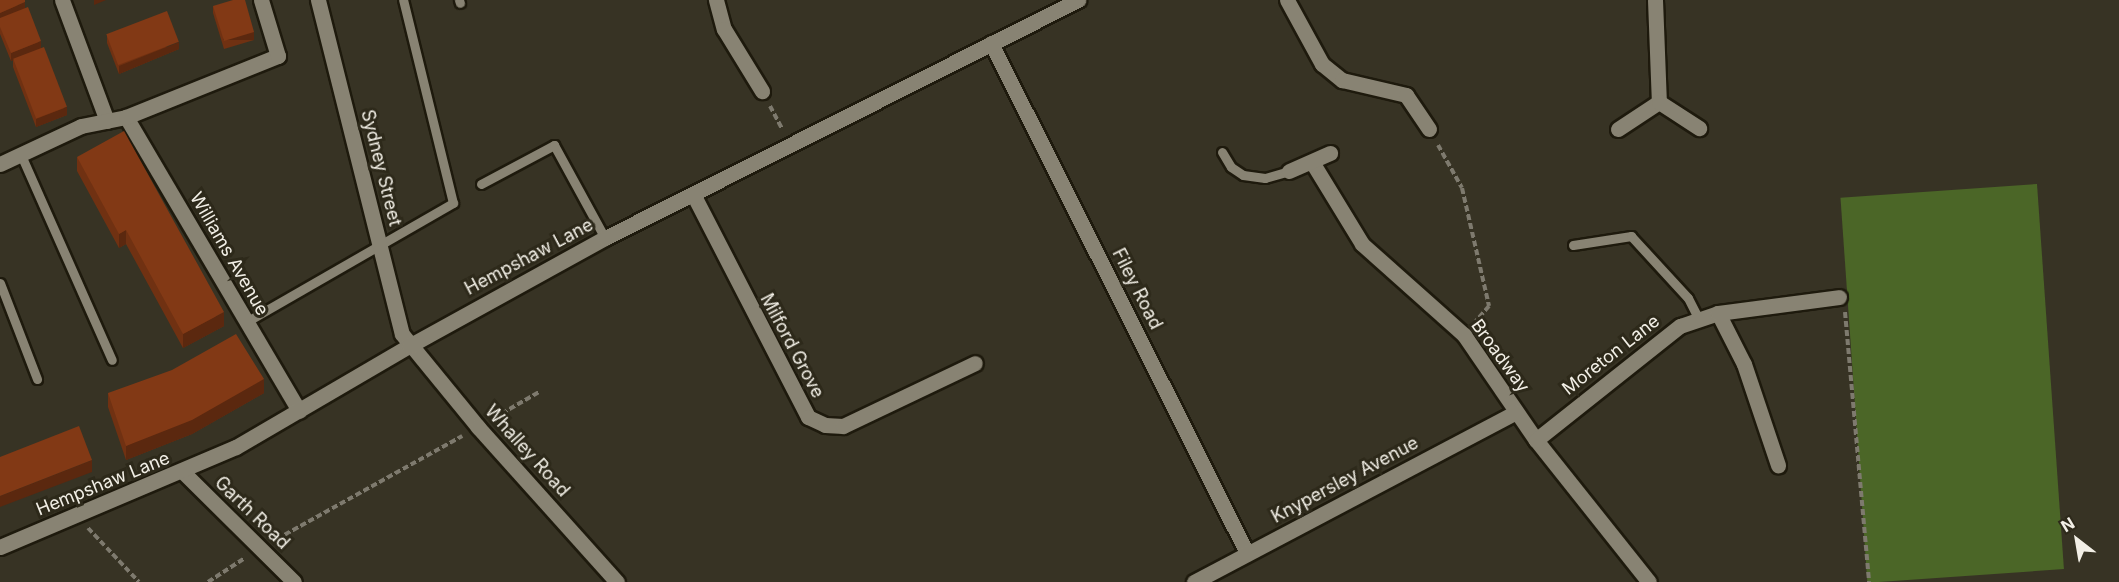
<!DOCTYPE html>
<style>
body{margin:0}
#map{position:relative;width:2119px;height:582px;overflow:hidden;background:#373324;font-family:Inter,sans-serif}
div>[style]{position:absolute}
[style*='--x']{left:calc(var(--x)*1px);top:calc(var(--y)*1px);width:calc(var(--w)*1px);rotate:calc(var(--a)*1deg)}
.green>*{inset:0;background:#4b6627;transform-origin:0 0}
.path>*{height:4px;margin-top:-2px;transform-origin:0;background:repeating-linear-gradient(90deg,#7e7a6e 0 6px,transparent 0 9px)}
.roads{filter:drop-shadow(2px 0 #1e1a0d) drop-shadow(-2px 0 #1e1a0d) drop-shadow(0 2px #1e1a0d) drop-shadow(0 -2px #1e1a0d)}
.service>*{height:9px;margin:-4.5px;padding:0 4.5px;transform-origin:4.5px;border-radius:4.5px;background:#888373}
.minor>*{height:15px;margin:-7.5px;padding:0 7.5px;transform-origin:7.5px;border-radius:7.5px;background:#888373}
.tertiary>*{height:15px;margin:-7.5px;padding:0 7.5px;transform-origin:7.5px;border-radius:7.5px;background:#888373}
.wall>*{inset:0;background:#703112}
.shaded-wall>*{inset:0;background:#5b280f;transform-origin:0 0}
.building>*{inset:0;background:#823915;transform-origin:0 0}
span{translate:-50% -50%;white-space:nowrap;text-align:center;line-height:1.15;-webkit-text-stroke:6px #2d291a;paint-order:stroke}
.street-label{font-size:18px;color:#f2efe6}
.north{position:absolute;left:2047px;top:510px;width:60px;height:60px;-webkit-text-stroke:4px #2d291a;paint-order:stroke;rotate:329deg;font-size:16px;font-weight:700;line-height:24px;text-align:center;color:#f2efe6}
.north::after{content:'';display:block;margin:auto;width:21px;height:27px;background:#f2efe6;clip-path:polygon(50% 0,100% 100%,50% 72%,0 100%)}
</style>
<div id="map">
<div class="green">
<div style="left:2037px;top:184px;width:386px;height:197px;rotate:86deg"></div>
</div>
<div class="path">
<div style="--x:770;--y:106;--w:26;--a:62"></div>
<div style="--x:1438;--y:145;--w:49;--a:60.8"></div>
<div style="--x:1462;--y:188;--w:121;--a:77.1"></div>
<div style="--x:1489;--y:306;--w:20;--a:131"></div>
<div style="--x:1845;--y:312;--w:271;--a:84.9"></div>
<div style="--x:494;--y:418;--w:52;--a:-30"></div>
<div style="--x:88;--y:528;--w:74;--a:46.6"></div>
<div style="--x:277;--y:539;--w:212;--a:-29.1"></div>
<div style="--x:208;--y:582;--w:44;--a:-33"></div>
</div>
<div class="roads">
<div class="service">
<div style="--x:459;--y:0;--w:3;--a:72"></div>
<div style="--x:1222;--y:152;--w:17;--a:59"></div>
<div style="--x:1231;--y:167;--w:14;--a:34"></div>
<div style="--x:1243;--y:175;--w:22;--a:8"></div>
<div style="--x:1265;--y:178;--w:25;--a:-16"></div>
<div style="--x:21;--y:155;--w:224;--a:66.1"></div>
<div style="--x:481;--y:184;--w:83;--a:-28.1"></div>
<div style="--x:554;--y:145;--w:106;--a:61.3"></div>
<div style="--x:1573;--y:245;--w:59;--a:-8.8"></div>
<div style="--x:1631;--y:236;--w:84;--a:47.4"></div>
<div style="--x:1688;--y:298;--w:22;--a:63"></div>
<div style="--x:0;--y:283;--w:103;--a:68.9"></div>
<div style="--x:246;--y:322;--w:239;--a:-29.9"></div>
<div style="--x:453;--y:203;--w:209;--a:-103.8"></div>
</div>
<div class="minor">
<div style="--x:62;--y:0;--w:129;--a:69.6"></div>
<div style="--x:318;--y:0;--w:344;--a:75.9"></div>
<div style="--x:402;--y:334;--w:120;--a:50.7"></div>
<div style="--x:478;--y:427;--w:208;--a:48.1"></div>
<div style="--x:716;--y:0;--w:30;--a:75"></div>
<div style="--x:724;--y:29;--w:73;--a:58.5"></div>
<div style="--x:1287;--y:0;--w:73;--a:61.3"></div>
<div style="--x:1322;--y:64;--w:26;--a:39"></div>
<div style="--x:1342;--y:80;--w:66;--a:13.2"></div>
<div style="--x:1406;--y:95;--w:41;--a:55.9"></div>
<div style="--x:1655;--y:0;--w:102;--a:87.8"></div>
<div style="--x:991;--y:43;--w:571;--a:63.35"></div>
<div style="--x:126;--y:117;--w:341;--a:59.5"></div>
<div style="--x:1618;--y:129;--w:49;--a:-33.4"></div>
<div style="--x:1659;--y:102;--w:48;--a:33"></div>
<div style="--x:1312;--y:162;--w:96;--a:58.6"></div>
<div style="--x:1362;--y:244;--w:137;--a:41.7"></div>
<div style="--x:1464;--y:335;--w:127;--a:55.6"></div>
<div style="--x:1536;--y:440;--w:181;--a:51.5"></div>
<div style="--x:0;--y:164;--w:89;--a:-25.1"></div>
<div style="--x:81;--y:126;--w:46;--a:-11.3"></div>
<div style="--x:126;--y:117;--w:164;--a:-21.9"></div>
<div style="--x:278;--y:56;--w:59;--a:-106.9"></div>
<div style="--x:1289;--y:171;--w:45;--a:-23.7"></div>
<div style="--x:693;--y:194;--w:251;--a:62.7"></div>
<div style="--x:808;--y:417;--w:19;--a:25"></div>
<div style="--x:825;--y:425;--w:18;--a:3"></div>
<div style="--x:843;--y:426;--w:146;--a:-25.5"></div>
<div style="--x:1718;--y:313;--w:57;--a:63"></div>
<div style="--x:1744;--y:364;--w:107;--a:71.4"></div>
<div style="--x:1536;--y:440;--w:184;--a:-38.4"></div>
<div style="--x:1680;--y:326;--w:40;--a:-18.9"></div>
<div style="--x:1718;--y:313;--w:122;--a:-7.5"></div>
<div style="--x:183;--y:472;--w:156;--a:44.7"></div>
<div style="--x:1194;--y:582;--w:364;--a:-27.8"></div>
</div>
<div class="tertiary">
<div style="--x:0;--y:547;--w:256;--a:-23"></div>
<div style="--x:236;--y:447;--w:200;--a:-30.3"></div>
<div style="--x:409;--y:346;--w:224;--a:-28.9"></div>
<div style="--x:605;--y:238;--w:530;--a:-26.71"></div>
</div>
</div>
<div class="wall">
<div style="clip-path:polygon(0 0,25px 8px,67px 115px,36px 127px,13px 67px,13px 60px,11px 61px,0 34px)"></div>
<div style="clip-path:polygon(213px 6px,254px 40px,224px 49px,213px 13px)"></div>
<div style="clip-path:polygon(107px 35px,179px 49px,119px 74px,107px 43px)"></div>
<div style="clip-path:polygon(77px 157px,224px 326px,183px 348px,126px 244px,119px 248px,77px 171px)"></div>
<div style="clip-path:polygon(108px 393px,264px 393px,192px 434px,126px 460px,108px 407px)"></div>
</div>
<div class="shaded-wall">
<div style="clip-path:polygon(94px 0,106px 0,94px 5px)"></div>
<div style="clip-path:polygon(25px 2px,25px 10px,0 20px,0 13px)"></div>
<div style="left:254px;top:32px;width:8px;height:31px;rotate:90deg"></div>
<div style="clip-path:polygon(41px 41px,41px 49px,11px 61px,11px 53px)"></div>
<div style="clip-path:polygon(179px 42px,179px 49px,119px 74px,119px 66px)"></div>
<div style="clip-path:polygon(67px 107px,67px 115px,36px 127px,36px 119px)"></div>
<div style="clip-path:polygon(126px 230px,126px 244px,119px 248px,119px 234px)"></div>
<div style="clip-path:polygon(224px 312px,224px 326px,183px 348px,183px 334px)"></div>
<div style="clip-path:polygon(264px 379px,264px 393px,192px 434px,126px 460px,126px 446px)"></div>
<div style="clip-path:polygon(92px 460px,92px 472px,0 507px,0 496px)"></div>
</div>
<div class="building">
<div style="clip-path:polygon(0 0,25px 0,25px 2px,0 13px)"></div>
<div style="clip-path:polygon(233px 0,245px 0,254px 32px,224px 41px,213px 6px)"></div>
<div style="clip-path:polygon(28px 7px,41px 41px,11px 53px,0 27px,0 18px)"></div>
<div style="left:167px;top:11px;width:33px;height:65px;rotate:69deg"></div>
<div style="left:44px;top:47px;width:64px;height:33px;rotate:69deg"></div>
<div style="clip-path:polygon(124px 131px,224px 312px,183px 334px,126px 230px,119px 234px,77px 157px)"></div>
<div style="clip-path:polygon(236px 334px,264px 379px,192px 420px,126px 446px,108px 393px,172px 370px)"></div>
<div style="clip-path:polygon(79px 426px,92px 460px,0 496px,0 457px)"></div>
</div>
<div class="street-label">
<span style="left:381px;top:168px;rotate:76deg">Sydney Street</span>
<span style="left:229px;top:254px;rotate:60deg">Williams Avenue</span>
<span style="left:529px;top:257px;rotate:-28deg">Hempshaw Lane</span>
<span style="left:1137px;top:289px;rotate:63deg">Filey Road</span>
<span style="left:792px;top:346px;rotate:62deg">Milford Grove</span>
<span style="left:1611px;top:355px;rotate:-38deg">Moreton Lane</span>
<span style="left:1500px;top:356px;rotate:54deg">Broadway</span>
<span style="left:527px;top:451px;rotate:48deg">Whalley Road</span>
<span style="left:1345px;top:480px;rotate:-28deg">Knypersley Avenue</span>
<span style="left:103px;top:484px;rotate:-22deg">Hempshaw Lane</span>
<span style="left:252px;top:513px;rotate:44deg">Garth Road</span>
</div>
<div class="north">N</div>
</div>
